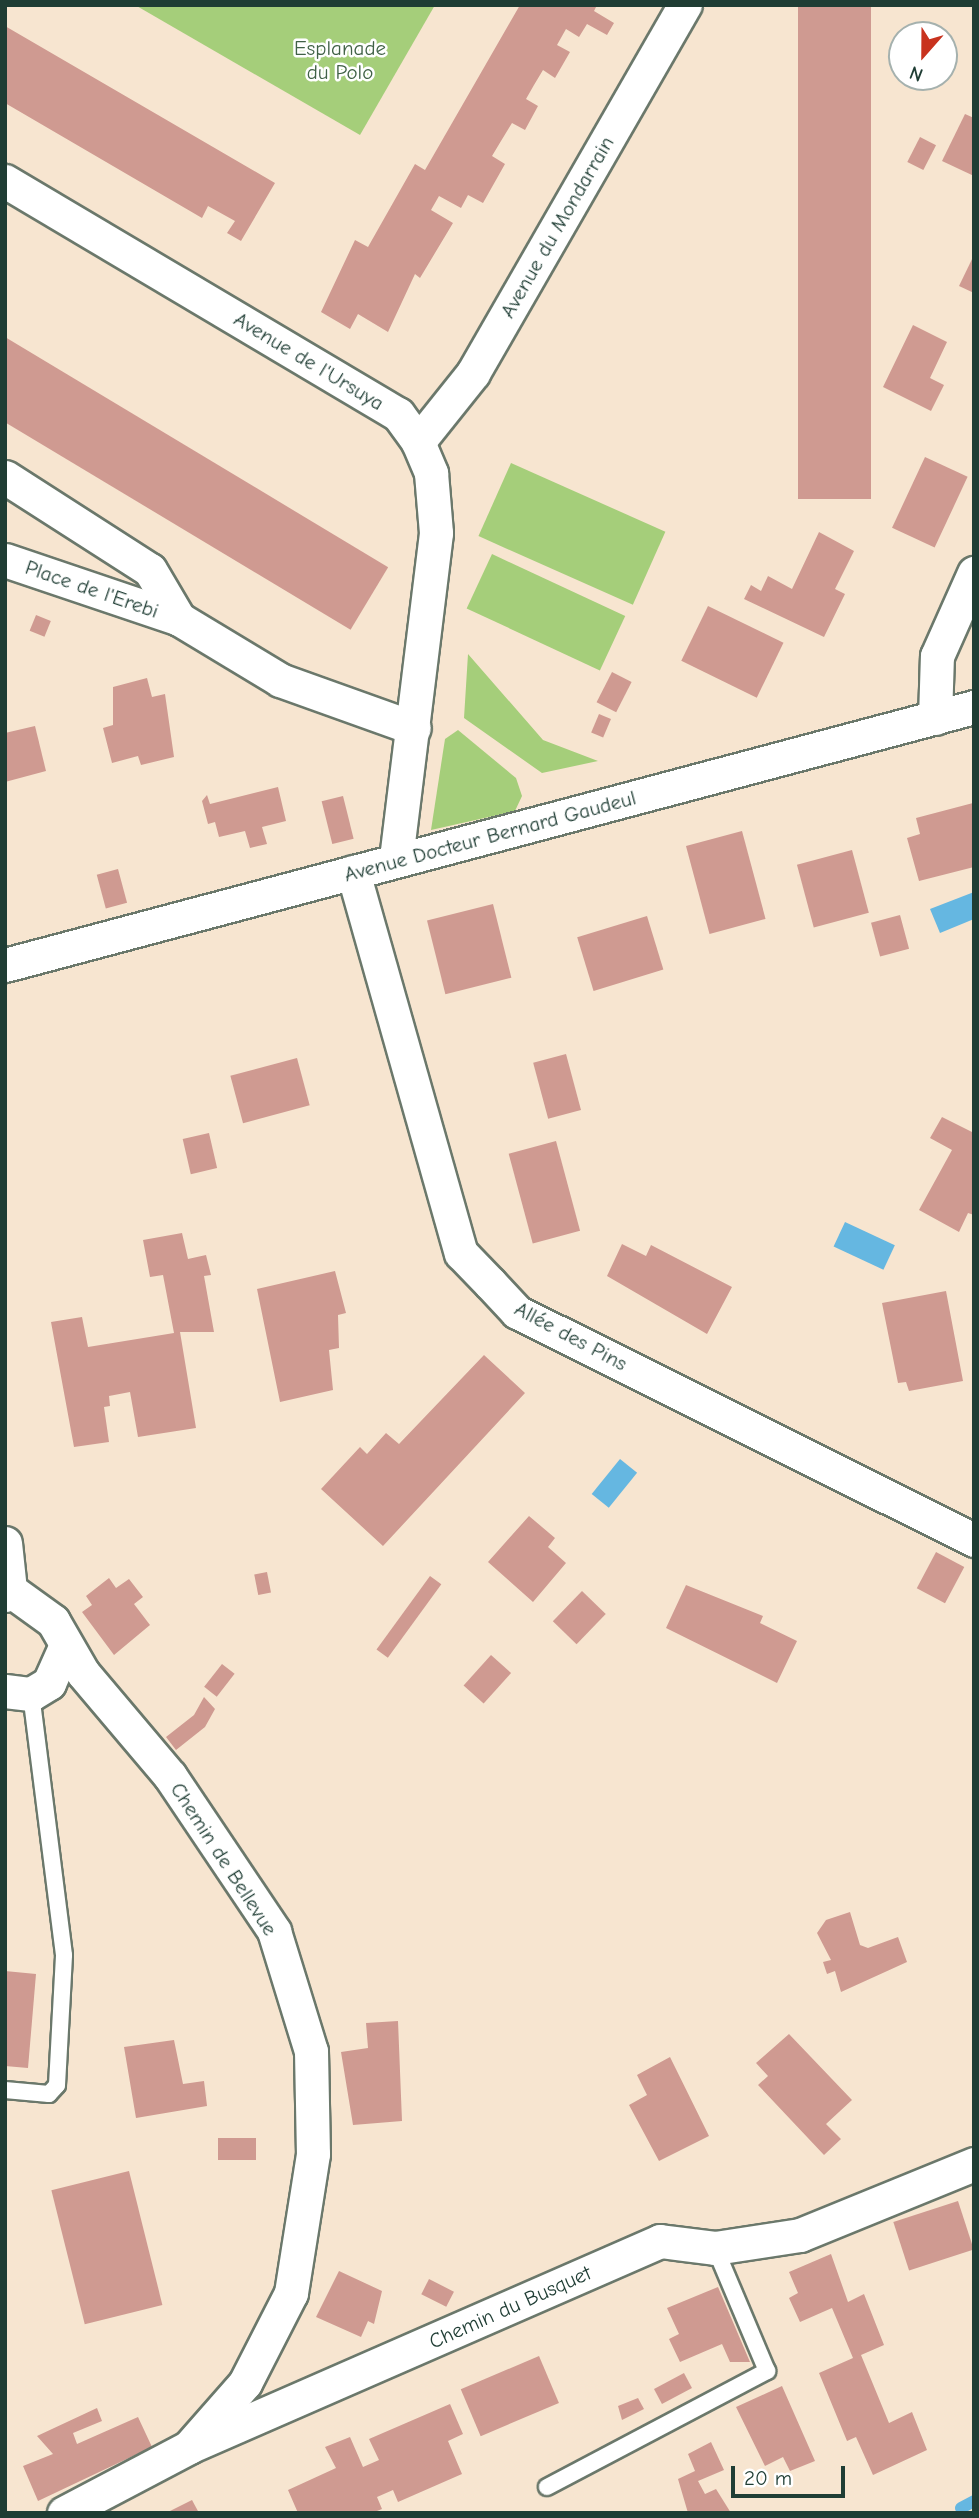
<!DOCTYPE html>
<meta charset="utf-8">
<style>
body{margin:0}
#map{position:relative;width:979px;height:2518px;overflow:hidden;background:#f7e5d0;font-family:"Comic Neue",sans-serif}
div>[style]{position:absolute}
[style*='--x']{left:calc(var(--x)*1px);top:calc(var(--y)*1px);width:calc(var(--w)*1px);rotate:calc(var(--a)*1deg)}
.green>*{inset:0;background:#a5ce7a;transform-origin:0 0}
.water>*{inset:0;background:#65b7e1;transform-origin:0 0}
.stream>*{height:12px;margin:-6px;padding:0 6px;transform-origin:6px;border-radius:6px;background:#65b7e1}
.building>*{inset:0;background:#cf9a91;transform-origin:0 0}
.roads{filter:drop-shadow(2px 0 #6b786b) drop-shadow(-2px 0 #6b786b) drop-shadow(0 2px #6b786b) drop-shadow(0 -2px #6b786b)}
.service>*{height:16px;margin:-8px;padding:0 8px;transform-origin:8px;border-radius:8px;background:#fff}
.minor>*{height:33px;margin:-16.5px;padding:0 16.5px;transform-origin:16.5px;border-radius:16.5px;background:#fff}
span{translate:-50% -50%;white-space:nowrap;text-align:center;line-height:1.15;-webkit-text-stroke:5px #fff;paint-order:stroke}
.park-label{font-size:21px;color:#406146}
.street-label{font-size:21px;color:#1f3d34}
.frame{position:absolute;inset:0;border:7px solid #1f3d34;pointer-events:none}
.north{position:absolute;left:888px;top:21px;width:70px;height:70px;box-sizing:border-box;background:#fff;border:2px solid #a5b1ae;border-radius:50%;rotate:201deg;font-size:19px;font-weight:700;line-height:28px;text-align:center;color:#1f3d34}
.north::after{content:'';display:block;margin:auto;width:24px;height:32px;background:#c8321e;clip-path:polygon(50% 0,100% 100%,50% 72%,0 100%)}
.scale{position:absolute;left:731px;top:2466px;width:114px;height:32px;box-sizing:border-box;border:4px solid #1f3d34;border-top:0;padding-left:9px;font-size:21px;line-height:24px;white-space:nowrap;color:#1f3d34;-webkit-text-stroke:5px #fff;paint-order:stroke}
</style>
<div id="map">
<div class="green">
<div style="clip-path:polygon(135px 5px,435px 5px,360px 135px)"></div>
<div style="left:511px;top:463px;width:169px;height:80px;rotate:24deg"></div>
<div style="left:492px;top:554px;width:147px;height:60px;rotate:25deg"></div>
<div style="clip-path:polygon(468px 654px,543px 740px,598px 761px,542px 773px,464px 718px)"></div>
<div style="clip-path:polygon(458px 730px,516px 778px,522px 796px,515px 811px,431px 830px,445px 739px)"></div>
</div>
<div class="water">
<div style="clip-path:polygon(974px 892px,974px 919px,940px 933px,930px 909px)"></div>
<div style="left:845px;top:1222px;width:55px;height:27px;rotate:25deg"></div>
<div style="left:620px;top:1459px;width:22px;height:45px;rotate:39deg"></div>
</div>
<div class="stream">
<div style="--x:961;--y:2508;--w:15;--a:-28"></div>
</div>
<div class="building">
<div style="clip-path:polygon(520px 5px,597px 5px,594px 11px,614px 23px,607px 35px,587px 24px,579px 37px,566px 29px,557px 45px,570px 52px,555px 78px,543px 70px,534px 85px,526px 99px,538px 106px,525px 130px,512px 123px,501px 141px,492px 156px,505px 164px,483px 203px,468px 195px,461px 208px,439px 196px,431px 210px,453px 223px,420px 278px,415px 274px,388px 332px,358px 314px,350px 329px,321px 312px,355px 240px,368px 247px,415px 164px,425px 170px)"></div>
<div style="left:798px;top:5px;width:73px;height:494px"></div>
<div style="clip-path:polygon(5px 26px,275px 183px,241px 241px,227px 233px,235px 221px,208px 206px,202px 218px,5px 103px)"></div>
<div style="clip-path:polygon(965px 114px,974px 118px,974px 176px,942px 161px)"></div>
<div style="left:920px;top:137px;width:18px;height:28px;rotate:27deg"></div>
<div style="clip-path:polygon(974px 255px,974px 293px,959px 286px)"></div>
<div style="clip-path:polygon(913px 325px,947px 342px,930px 378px,944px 385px,931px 411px,883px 387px)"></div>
<div style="left:5px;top:337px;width:447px;height:73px;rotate:31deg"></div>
<div style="left:925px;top:457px;width:47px;height:78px;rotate:25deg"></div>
<div style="clip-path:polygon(819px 532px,854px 551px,835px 589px,845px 594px,824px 637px,744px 599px,751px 585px,761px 591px,768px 576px,792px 589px)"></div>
<div style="left:708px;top:606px;width:84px;height:61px;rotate:26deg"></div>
<div style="left:36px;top:615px;width:16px;height:17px;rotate:22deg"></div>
<div style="left:612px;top:672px;width:22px;height:34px;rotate:27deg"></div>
<div style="clip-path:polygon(147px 678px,152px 697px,165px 694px,174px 757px,141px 765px,138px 756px,112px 763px,103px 728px,113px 725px,113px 687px)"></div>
<div style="left:599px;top:714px;width:13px;height:20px;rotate:23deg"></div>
<div style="clip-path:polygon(35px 726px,46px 771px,5px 782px,5px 733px)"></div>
<div style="clip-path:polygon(278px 787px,286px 821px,262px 827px,267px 844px,250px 848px,245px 831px,219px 837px,215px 822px,208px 824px,202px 801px,207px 795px,210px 804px)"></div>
<div style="left:343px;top:796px;width:44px;height:22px;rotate:76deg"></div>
<div style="clip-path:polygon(973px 803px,974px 867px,919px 881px,907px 838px,920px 834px,916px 818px)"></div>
<div style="left:742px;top:831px;width:91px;height:58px;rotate:75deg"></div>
<div style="left:852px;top:850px;width:65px;height:57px;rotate:75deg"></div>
<div style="left:118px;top:869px;width:35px;height:22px;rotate:75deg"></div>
<div style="left:493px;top:904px;width:76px;height:68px;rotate:76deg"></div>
<div style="left:900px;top:915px;width:35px;height:30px;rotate:75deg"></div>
<div style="left:647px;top:916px;width:56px;height:73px;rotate:73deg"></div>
<div style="left:566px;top:1054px;width:58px;height:34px;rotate:75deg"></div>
<div style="left:297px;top:1058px;width:49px;height:69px;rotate:75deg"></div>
<div style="clip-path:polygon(942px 1117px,974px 1133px,974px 1215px,968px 1213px,959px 1232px,919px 1210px,952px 1150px,930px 1138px)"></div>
<div style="left:209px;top:1133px;width:36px;height:27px;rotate:77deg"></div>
<div style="left:556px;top:1141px;width:93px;height:49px;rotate:75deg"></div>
<div style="clip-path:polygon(182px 1233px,188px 1259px,206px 1255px,211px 1275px,204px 1276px,214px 1332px,180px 1332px,196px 1428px,138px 1437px,130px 1392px,109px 1396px,110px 1406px,104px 1407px,109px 1442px,74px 1447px,51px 1322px,82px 1317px,88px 1347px,174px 1333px,163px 1275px,150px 1277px,143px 1240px)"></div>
<div style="clip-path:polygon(622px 1244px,646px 1256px,651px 1245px,732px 1287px,707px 1334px,607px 1276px)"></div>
<div style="clip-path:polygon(335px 1271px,346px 1313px,338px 1315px,339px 1348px,329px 1350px,333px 1390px,280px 1402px,257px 1289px)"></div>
<div style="clip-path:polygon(946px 1291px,963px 1381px,909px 1391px,906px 1382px,898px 1383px,882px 1303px)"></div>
<div style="clip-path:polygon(484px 1355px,525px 1393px,383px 1546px,321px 1489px,360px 1447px,367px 1454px,386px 1433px,399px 1444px)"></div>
<div style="clip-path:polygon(529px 1516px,555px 1538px,548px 1547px,566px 1563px,533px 1602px,488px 1562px)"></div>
<div style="left:936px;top:1552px;width:32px;height:41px;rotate:28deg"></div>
<div style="left:267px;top:1572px;width:21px;height:13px;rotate:79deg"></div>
<div style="left:430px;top:1576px;width:14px;height:91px;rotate:36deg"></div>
<div style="clip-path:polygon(109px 1578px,116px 1588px,129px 1579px,143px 1597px,134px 1604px,150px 1625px,114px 1655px,82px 1612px,92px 1605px,86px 1596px)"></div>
<div style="clip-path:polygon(686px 1585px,763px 1616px,760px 1623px,797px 1641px,777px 1683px,666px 1628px)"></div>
<div style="left:582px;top:1591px;width:33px;height:42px;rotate:44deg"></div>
<div style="left:491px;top:1655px;width:27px;height:41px;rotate:42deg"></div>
<div style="left:222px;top:1664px;width:16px;height:29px;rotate:38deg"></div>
<div style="clip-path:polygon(204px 1697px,215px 1709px,205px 1727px,176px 1750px,166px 1737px,194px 1715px)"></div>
<div style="clip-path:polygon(850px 1912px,860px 1945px,868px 1948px,898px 1937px,907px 1962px,841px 1992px,835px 1971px,827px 1974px,823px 1962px,831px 1960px,817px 1933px,826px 1920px)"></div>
<div style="clip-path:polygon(5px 1971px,36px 1974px,28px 2068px,5px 2066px)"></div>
<div style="clip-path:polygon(398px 2021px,402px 2121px,353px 2125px,341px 2052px,368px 2048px,366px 2023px)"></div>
<div style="clip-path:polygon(789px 2034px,852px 2100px,826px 2124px,841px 2139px,824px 2155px,758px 2085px,768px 2076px,756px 2063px)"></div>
<div style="clip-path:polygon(174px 2040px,183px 2084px,204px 2081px,207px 2106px,136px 2118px,124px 2047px)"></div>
<div style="clip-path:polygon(670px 2057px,709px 2136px,659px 2161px,629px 2105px,647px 2095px,637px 2075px)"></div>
<div style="left:218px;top:2138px;width:38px;height:22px"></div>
<div style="left:129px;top:2171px;width:138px;height:80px;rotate:76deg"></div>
<div style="left:958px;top:2201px;width:51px;height:68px;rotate:72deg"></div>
<div style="clip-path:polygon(831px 2254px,848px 2302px,864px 2294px,884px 2345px,861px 2355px,889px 2423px,912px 2412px,927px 2450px,873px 2475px,856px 2437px,847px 2441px,819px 2373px,853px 2358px,832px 2308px,800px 2322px,789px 2298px,798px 2293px,789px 2272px)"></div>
<div style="clip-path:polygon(339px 2271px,382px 2291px,374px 2324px,368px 2321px,361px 2337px,316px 2317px)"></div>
<div style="left:429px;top:2279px;width:28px;height:17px;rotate:27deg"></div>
<div style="clip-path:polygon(718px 2287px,750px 2362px,730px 2362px,722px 2344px,680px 2362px,669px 2339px,679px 2334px,667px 2308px)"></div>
<div style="left:539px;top:2356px;width:51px;height:85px;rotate:67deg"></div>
<div style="left:684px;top:2373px;width:17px;height:34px;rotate:62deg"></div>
<div style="clip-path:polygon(782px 2386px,815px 2461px,790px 2471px,783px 2457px,765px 2466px,736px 2407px)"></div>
<div style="clip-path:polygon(638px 2398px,644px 2409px,622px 2420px,618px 2406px)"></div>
<div style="clip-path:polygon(450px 2404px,463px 2434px,448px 2441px,462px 2474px,398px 2502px,393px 2490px,377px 2497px,382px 2509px,372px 2513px,298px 2513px,288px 2490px,336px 2468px,325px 2447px,350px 2437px,363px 2467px,379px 2460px,369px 2439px)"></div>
<div style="clip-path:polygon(97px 2408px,102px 2421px,73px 2433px,77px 2444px,138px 2417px,152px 2447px,38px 2501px,23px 2466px,53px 2454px,37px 2436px)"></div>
<div style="clip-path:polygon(711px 2442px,724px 2470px,698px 2481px,705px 2494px,716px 2489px,731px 2513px,688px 2513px,678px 2479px,695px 2471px,688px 2454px)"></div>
<div style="clip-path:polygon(192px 2500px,199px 2513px,166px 2513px)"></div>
</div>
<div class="roads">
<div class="service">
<div style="--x:5;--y:2090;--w:44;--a:5.2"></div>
<div style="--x:49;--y:2094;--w:12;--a:-48"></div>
<div style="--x:57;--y:2085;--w:130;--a:-86.9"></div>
<div style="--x:64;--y:1955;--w:263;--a:-97.2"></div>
<div style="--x:547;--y:2487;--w:249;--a:-27.8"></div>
<div style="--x:767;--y:2371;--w:134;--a:-112.9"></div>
</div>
<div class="minor">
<div style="--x:5;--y:181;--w:457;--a:30.7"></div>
<div style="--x:398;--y:414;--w:34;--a:54"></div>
<div style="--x:418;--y:442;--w:34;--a:67"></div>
<div style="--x:431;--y:473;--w:60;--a:85.2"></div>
<div style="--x:436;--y:533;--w:330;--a:97"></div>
<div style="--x:418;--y:442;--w:88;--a:-51.4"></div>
<div style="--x:473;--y:373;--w:425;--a:-60.1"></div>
<div style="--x:5;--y:477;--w:172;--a:32.7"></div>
<div style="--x:150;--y:570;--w:57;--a:59.4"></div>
<div style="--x:5;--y:560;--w:184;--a:18.7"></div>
<div style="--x:179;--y:619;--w:118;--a:31.1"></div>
<div style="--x:280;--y:680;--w:142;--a:19.7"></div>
<div style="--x:935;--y:718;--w:62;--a:-88.2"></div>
<div style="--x:937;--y:656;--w:91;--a:-66"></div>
<div style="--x:353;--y:872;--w:396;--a:74.2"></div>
<div style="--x:461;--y:1253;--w:42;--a:46"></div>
<div style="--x:490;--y:1283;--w:40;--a:47"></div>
<div style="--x:517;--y:1312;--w:511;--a:26.51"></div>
<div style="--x:5;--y:965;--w:1003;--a:-14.91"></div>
<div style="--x:5;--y:1543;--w:47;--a:83.9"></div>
<div style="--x:10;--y:1590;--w:7;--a:135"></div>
<div style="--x:10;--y:1590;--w:53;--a:35.8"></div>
<div style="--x:53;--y:1621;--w:60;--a:60"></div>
<div style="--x:83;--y:1673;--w:135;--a:49.8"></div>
<div style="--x:170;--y:1776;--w:187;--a:56.1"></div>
<div style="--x:274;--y:1931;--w:126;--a:72.9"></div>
<div style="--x:311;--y:2051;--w:103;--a:88.9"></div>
<div style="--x:313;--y:2154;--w:141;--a:99"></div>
<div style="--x:291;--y:2293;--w:101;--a:117.1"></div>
<div style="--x:245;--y:2383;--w:85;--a:131.2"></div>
<div style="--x:5;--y:1691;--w:26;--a:7"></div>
<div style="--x:31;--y:1694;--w:21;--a:-31"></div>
<div style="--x:49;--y:1683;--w:39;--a:-66"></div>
<div style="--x:64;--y:2513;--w:141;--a:-27.8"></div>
<div style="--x:189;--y:2447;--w:514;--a:-23.62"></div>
<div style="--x:660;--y:2241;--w:55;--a:7.3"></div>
<div style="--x:715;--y:2248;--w:86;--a:-8.7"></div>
<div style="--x:800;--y:2235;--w:188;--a:-22.2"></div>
</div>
</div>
<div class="park-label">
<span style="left:340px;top:60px">Esplanade<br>du Polo</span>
</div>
<div class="street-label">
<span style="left:557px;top:227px;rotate:-60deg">Avenue du Mondarrain</span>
<span style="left:309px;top:361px;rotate:31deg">Avenue de l'Ursuya</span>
<span style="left:92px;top:589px;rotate:19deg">Place de l'Erebi</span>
<span style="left:490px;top:836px;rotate:-15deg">Avenue Docteur Bernard Gaudeul</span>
<span style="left:571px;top:1336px;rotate:28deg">Allée des Pins</span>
<span style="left:224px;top:1859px;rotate:57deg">Chemin de Bellevue</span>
<span style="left:510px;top:2307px;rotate:-24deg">Chemin du Busquet</span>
</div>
<div class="frame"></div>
<div class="north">N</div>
<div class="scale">20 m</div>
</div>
